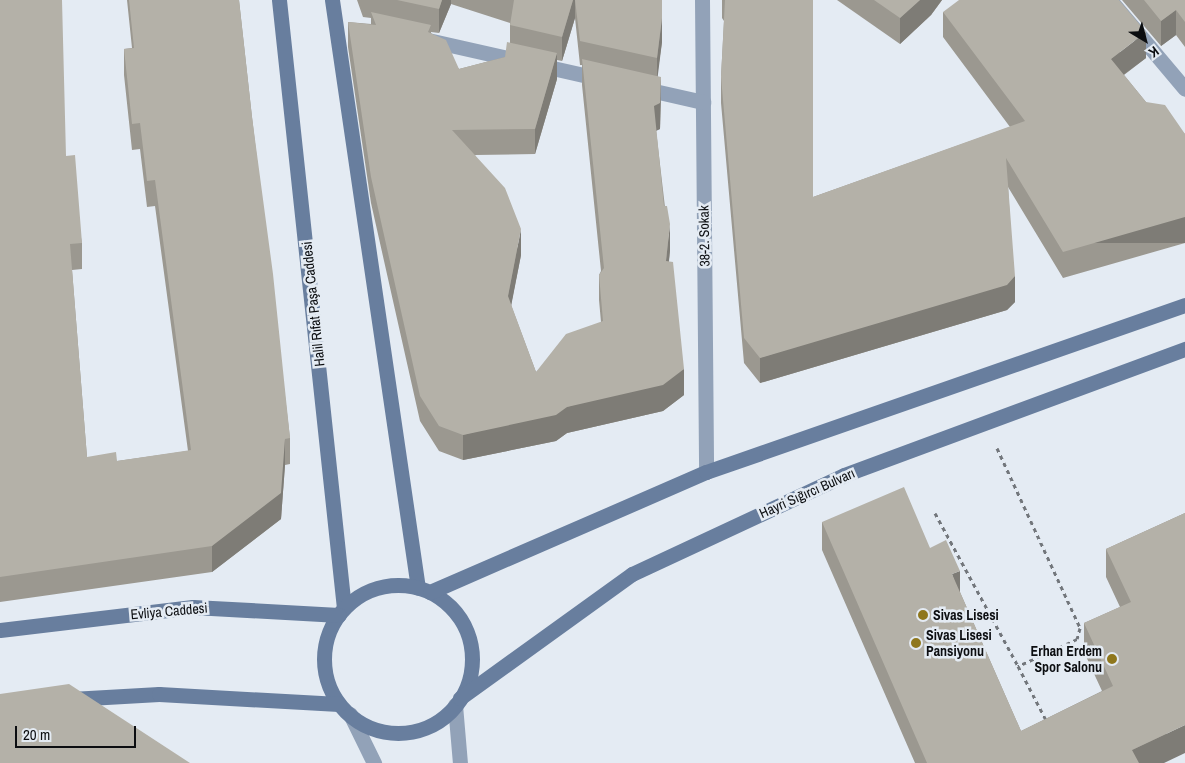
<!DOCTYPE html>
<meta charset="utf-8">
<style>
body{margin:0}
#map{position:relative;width:1185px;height:763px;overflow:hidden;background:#e4ebf3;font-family:"Archivo Narrow",sans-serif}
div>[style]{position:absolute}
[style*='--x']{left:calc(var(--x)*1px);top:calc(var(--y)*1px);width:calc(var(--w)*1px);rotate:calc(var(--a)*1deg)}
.path>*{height:3px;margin-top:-1.5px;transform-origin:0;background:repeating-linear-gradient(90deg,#72767b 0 4px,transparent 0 8px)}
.minor>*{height:15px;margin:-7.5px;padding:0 7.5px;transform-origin:7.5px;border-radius:7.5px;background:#92a2b8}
.tertiary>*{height:15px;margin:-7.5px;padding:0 7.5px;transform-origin:7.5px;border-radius:7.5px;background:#92a2b8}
.secondary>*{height:15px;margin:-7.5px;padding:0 7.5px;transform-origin:7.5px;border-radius:7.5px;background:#687e9e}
.secondary>.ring{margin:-7.5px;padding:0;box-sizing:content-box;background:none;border:15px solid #687e9e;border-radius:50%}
.wall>*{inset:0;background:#9b9890}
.shaded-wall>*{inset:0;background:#7e7c76;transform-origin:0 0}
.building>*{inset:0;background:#b4b1a8}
.dots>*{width:14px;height:14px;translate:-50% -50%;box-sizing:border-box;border:2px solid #e4ebf3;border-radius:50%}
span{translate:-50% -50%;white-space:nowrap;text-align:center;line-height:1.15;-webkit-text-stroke:5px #e4ebf3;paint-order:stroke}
.street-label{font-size:14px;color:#0c0e11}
.poi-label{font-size:14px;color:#0c0e11;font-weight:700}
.left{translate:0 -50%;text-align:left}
.right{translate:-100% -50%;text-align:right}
.north{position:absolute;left:1120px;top:15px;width:50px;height:50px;-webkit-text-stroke:4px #e4ebf3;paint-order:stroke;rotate:143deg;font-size:14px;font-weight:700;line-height:20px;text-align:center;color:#0c0e11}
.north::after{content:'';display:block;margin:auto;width:18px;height:22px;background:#0c0e11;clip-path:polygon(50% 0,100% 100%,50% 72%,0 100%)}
.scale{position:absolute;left:15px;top:726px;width:121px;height:22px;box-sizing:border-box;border:2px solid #0c0e11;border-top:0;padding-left:6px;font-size:15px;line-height:18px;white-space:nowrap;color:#0c0e11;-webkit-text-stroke:4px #e4ebf3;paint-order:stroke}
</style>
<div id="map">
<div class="path">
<div style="--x:997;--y:448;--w:198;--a:65.2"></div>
<div style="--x:1080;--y:628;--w:11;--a:105"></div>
<div style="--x:1077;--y:639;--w:65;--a:155.4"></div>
<div style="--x:1018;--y:666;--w:63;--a:62.6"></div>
<div style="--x:935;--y:513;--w:174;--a:61.5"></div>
</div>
<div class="minor">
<div style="--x:702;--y:0;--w:472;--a:89.5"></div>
<div style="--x:1110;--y:0;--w:116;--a:49.9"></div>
<div style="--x:428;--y:40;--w:177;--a:12.7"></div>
<div style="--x:641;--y:88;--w:64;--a:12.7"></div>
</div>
<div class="tertiary">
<div style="--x:455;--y:705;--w:58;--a:85.1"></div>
<div style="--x:350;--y:714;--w:55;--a:63.9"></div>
</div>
<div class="secondary">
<div style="--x:279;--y:0;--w:611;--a:83.9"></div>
<div style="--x:332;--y:0;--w:594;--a:81.68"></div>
<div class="ring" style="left:324px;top:585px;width:133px;height:133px"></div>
<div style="--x:430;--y:592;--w:301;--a:-23.5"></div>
<div style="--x:706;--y:472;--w:507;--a:-19.22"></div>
<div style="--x:0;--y:630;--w:194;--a:-6.8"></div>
<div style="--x:193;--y:607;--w:146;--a:3.1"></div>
<div style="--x:460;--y:698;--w:212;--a:-35.8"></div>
<div style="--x:632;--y:574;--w:234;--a:-25"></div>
<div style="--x:844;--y:475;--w:364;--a:-20.3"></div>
<div style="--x:71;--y:699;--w:88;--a:-3.3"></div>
<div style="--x:159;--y:694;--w:180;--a:3.2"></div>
</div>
<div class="wall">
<div style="clip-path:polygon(0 0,66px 156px,82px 243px,82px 269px,72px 270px,87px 457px,117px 461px,188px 451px,155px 206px,147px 207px,140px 149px,132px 150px,124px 75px,124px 49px,132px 48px,127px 0,239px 0,252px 117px,290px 438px,290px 464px,285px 465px,281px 519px,212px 572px,0 602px)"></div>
<div style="clip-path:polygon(evenodd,357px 0,662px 0,662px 42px,657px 76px,661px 102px,660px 129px,656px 130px,670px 250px,669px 262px,684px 395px,663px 411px,567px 433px,556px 441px,463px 460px,439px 451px,420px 421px,371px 203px,348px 47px,348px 22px,371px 24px,371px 18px,363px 17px,357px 0,451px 4px,510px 23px,510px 43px,505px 57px,459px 69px,431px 33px,431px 32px,439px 33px,451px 4px,357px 0,575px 18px,580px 65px,582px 65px,582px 85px,601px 271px,599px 275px,599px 300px,601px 322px,536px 372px,511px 305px,521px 255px,475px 155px,535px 154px,557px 79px,557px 60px,562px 61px,575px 18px)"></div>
<div style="clip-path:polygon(722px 0,813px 0,813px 197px,1010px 127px,943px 37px,943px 12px,1146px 58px,1124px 75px,1146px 102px,1185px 134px,1185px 243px,1063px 278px,1008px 187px,1015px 302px,1007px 310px,760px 383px,744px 363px,721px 103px,721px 77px,724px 21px,722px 18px)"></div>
<div style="clip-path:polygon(837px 0,942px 0,931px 15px,900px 44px)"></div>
<div style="clip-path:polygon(1122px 0,1185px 0,1185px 47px,1176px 35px,1161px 46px)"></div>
<div style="clip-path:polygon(1185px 513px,1164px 763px,915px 763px,822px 550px,822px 522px,930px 548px,960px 592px,1021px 731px,1102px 691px,1084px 652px,1084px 623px,1120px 607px,1106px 577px,1106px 549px)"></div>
</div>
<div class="shaded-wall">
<div style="clip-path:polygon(442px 0,451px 0,451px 4px,439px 33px,439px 9px)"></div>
<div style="clip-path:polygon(573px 0,575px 0,575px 18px,562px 61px,562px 37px)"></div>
<div style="clip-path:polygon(920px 0,942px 0,931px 15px,900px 44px,900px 18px)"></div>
<div style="clip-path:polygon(1176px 10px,1176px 35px,1161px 46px,1161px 21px)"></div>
<div style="clip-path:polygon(662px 18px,662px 42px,657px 82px,657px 58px)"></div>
<div style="clip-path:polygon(1146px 32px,1146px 58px,1111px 84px,1111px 59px)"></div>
<div style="clip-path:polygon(557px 53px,557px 79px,535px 154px,535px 129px)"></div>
<div style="clip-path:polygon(661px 77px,660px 129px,654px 132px,654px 106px)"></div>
<div style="left:1185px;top:217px;width:26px;height:127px;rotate:90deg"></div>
<div style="clip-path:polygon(670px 224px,670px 250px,666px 287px,666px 261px)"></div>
<div style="clip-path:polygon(521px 229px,521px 255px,508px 322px,508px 296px)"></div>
<div style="clip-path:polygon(1015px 276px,1015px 302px,1007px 310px,760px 383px,760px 358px)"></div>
<div style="clip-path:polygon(684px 369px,684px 395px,663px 411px,567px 433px,556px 441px,463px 460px,463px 435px,567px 407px)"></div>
<div style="clip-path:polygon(285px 439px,285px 465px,281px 519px,212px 572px,212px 546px)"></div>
<div style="clip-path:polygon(960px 571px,960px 599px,952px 574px)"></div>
<div style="clip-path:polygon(1185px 725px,1185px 753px,1164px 763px,1132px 763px,1132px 750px)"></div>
</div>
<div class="building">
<div style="clip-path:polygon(0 0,62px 0,66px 156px,75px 155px,82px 243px,70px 244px,87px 457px,116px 452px,117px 461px,191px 450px,155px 180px,147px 181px,140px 123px,132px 124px,124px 49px,134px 48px,129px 0,239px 0,252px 117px,273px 274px,290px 438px,285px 439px,281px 493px,212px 546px,0 577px)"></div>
<div style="clip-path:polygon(397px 0,442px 0,439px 9px)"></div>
<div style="clip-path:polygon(514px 0,573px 0,562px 37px,510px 25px)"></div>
<div style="clip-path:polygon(575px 0,662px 0,662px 18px,657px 58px,580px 41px)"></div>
<div style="clip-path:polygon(725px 0,813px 0,813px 197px,1025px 121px,943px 12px,959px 0,1119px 0,1146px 32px,1111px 59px,1146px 102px,1165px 105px,1185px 134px,1185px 217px,1063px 252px,1006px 158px,1015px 276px,1007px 285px,760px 358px,744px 338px,721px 77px)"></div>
<div style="clip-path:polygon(874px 0,920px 0,900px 18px)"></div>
<div style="clip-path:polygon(1144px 0,1185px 0,1185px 22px,1176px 10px,1161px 21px)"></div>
<div style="clip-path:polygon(371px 12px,431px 25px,428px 32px,446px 40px,459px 69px,505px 57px,507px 42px,557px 53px,535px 129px,452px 130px,505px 188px,521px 229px,508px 296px,536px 372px,566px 334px,603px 321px,599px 275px,604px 268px,582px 59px,661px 77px,660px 103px,654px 106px,664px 206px,667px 206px,670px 224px,666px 261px,673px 262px,684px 369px,663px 385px,567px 407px,556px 415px,463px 435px,439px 426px,420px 396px,371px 177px,348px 22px,376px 25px)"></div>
<div style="clip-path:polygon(904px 487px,930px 548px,946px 540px,960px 571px,952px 574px,1021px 731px,1113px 686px,1084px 623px,1131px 602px,1106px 549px,1185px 513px,1185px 725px,1132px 750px,1139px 763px,927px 763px,822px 522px)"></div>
<div style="clip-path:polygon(69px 684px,190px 763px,0 763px,0 694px)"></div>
</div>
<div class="dots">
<div style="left:923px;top:615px;background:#8f771d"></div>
<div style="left:916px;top:643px;background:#8f771d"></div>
<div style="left:1112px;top:659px;background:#8f771d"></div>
</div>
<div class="street-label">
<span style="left:704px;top:236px;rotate:-91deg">38-2. Sokak</span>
<span style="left:313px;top:304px;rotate:-96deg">Halil Rıfat Paşa Caddesi</span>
<span style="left:807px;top:493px;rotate:-24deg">Hayri Sığırcı Bulvarı</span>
<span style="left:169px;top:611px;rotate:-5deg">Evliya Caddesi</span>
</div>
<div class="poi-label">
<span class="left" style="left:933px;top:615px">Sivas Lisesi</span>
<span class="left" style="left:926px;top:643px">Sivas Lisesi<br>Pansiyonu</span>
<span class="right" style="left:1102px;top:659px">Erhan Erdem<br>Spor Salonu</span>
</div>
<div class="north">K</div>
<div class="scale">20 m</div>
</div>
